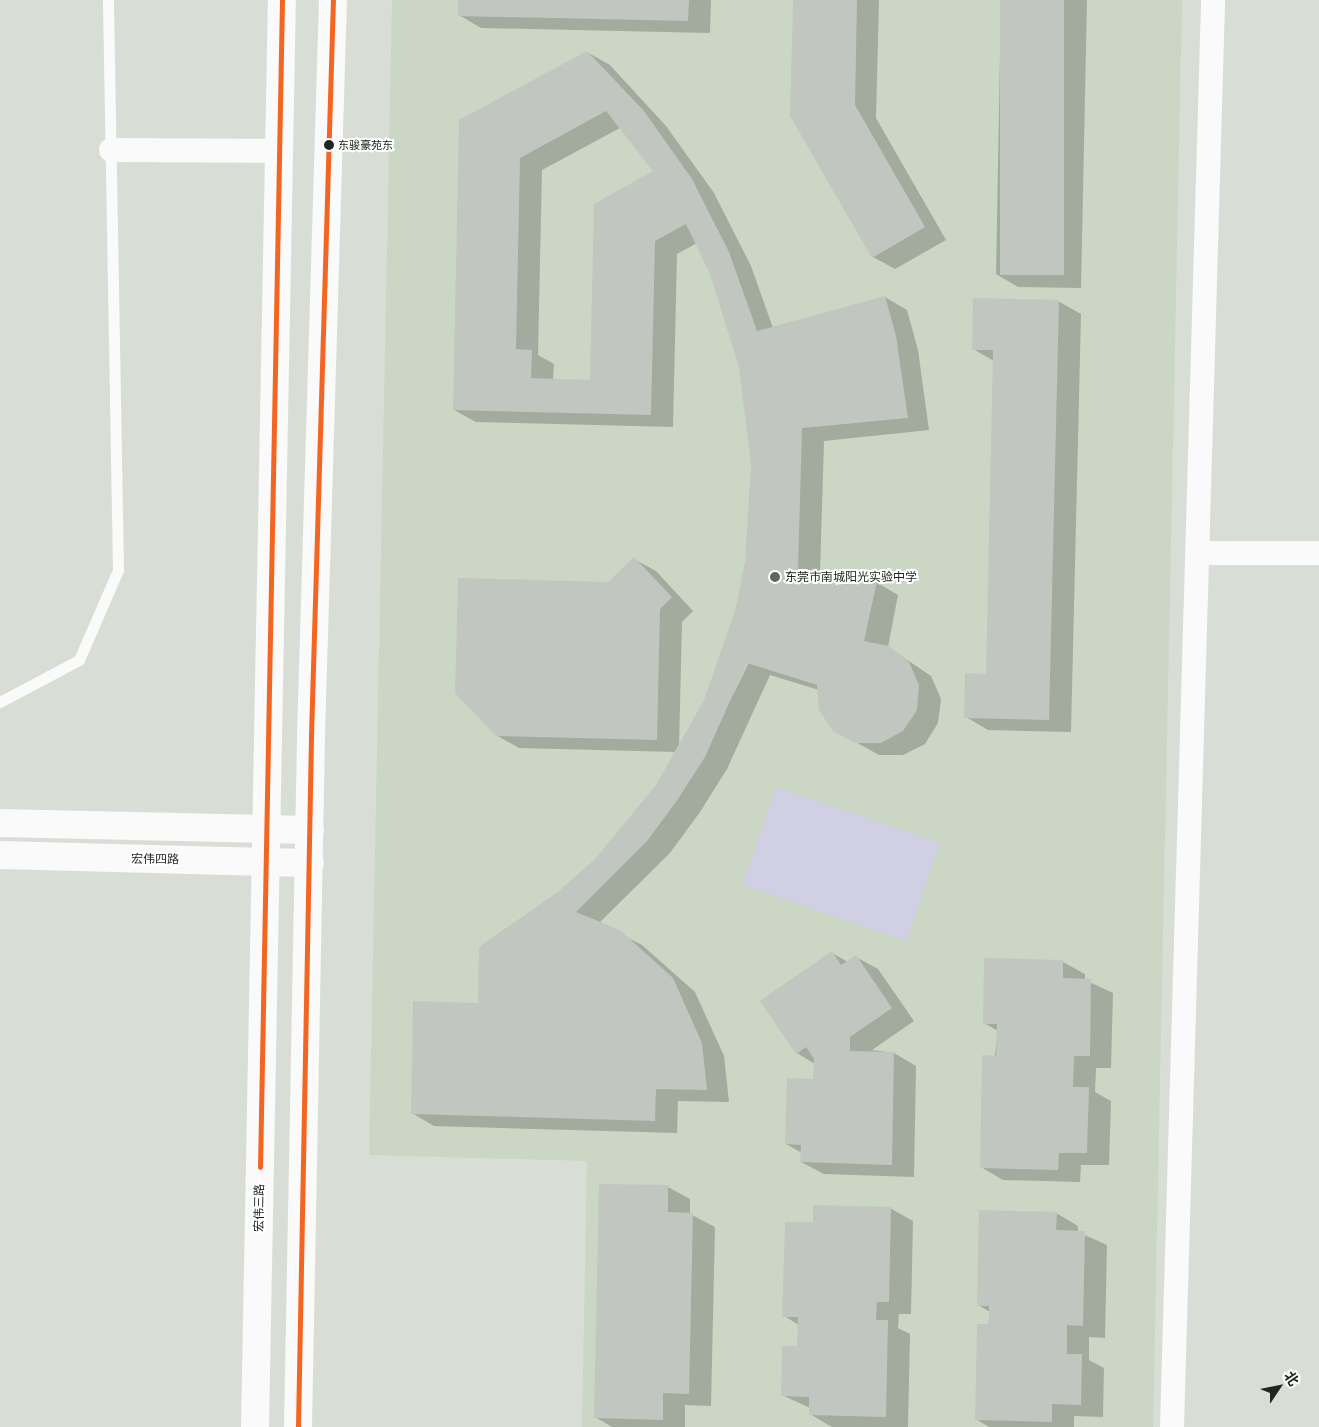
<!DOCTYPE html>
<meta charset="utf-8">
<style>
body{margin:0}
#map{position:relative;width:1319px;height:1427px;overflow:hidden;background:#d8ded5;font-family:"Titillium Web","Noto Sans SC",sans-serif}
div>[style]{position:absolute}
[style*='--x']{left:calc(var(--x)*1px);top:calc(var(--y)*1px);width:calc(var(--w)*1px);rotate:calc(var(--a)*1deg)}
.built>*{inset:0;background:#cbd6c5}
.green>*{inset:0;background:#d1cfe3;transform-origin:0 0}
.shadow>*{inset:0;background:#0003}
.building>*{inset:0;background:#c2c6c0;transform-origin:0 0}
.service>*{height:11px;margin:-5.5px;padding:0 5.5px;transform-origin:5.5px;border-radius:5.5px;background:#f9faf9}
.minor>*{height:24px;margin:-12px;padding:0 12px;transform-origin:12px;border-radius:12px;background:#f9faf9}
.tertiary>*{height:28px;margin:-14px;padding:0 14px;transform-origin:14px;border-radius:14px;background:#f9faf9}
.secondary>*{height:28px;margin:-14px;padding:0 14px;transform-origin:14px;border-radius:14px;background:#f9faf9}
.bus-1>*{height:5px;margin:-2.5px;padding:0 2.5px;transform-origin:2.5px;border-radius:2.5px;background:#f26522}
.dots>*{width:14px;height:14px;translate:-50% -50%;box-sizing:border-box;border:2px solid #fff;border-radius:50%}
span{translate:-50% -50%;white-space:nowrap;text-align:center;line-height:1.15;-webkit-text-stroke:4px #fff;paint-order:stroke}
.bus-label{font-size:11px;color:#20251e}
.left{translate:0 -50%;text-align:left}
.poi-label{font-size:12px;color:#20251e}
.street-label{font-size:12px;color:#20251e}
.north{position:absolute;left:1254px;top:1362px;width:50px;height:50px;-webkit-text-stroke:4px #fff;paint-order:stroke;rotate:56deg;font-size:14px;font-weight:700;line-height:20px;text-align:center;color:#20251e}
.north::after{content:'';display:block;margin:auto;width:18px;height:22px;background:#20251e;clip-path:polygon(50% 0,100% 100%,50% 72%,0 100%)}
</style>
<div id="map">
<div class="built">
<div style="clip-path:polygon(392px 0,1182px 0,1153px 1427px,582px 1427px,587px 1161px,369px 1155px)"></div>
</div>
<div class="green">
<div style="left:776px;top:787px;width:173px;height:103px;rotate:19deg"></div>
</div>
<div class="shadow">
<div style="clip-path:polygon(459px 0,711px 0,710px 33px,481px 28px,459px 15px)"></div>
<div style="clip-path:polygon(794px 0,879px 0,876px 118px,946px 240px,895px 269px,873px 257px)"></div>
<div style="clip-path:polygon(1001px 0,1087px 0,1081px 288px,1018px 287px,996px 274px)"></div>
<div style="clip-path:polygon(evenodd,587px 52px,610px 65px,666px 126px,714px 193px,751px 266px,773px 328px,885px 297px,907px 310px,918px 350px,929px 430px,824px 441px,820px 573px,876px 582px,898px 595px,888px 647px,931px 676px,941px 699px,938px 723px,925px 744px,903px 755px,879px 755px,834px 730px,819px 690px,770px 675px,727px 769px,700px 812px,670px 853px,599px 923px,642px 945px,695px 992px,724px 1056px,729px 1102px,678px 1101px,677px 1133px,434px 1126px,412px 1113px,479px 1004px,560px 892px,596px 860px,658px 785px,676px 752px,519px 748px,496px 735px,608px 583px,634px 559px,656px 571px,693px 611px,682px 622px,679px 747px,705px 701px,737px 609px,746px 561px,752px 464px,740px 367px,711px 274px,697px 243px,677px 254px,673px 427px,476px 422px,454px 410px,460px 121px,587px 52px,620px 128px,655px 172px,591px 381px,553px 380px,554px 364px,538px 355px,542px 170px,620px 128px,587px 52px,749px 657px,751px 658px,733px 695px,734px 689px,749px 657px)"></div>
<div style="clip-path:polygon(1058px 301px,1081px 314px,1071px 732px,988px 730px,966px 717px,987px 675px,994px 361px,973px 349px)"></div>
<div style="clip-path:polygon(832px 953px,848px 962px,856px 957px,878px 969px,914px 1021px,872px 1050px,894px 1053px,916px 1066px,914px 1177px,824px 1174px,801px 1162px,802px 1153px,786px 1144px,815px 1080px,815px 1064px,797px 1053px)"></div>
<div style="clip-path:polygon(1063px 962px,1085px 974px,1085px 980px,1113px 993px,1111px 1068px,1096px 1068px,1095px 1092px,1111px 1101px,1109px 1165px,1081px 1165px,1080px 1182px,1003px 1180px,981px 1167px,998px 1031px,984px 1023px)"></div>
<div style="clip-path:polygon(668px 1187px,690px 1199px,690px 1214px,715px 1227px,711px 1406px,685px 1405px,685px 1427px,612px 1427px,595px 1417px)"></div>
<div style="clip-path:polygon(890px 1208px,913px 1221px,911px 1314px,899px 1314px,898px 1328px,910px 1334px,908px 1427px,832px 1427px,810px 1414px,810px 1408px,782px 1395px,798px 1347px,799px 1325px,784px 1316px,814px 1224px)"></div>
<div style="clip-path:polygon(1056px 1213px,1078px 1226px,1078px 1232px,1107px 1245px,1105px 1338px,1089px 1337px,1089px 1360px,1104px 1368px,1103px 1417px,1074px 1416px,1074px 1427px,989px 1427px,976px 1419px,990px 1312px,978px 1305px)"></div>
</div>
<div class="building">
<div style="clip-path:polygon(458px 0,689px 0,688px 21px,458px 16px)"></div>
<div style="clip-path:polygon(793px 0,857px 0,855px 105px,925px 227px,872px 258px,790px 116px)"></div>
<div style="left:1000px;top:0;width:64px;height:275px"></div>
<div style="clip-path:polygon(evenodd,587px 51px,644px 111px,692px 179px,729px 252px,757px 331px,885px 296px,896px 336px,908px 418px,802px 428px,798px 569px,877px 581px,864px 641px,889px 646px,909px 662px,919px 685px,917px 710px,903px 731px,881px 743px,855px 743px,833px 731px,819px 710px,817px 685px,747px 663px,705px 757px,678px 799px,648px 840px,576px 912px,620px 930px,673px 978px,702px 1043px,707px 1090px,656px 1089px,655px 1121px,411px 1114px,413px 1001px,478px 1003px,479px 947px,559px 891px,595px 859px,656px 785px,704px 700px,736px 608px,745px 561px,751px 464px,739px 367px,710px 274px,686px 224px,655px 241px,651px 415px,453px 410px,459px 120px,587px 51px,606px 111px,653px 171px,594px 204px,590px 380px,531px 378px,532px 350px,516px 349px,520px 158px,606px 111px)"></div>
<div style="clip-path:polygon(973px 298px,1059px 300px,1049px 720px,964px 718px,965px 673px,986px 674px,993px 350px,972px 350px)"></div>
<div style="clip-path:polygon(634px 557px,672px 597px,660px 609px,657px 740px,496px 736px,455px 693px,458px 578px,608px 582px)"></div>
<div style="clip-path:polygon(832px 951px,841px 965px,856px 955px,892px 1008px,850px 1037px,850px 1051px,894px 1052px,892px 1165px,800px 1162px,801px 1145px,785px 1144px,787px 1078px,813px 1079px,814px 1059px,806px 1047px,796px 1054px,760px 1001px)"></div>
<div style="clip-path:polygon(984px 958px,1063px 960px,1063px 978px,1091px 979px,1090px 1056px,1074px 1056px,1073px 1087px,1089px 1087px,1087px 1153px,1059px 1153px,1058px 1170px,980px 1168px,982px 1055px,996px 1056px,997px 1024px,983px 1024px)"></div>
<div style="clip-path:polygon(599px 1184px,668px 1185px,668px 1212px,693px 1213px,689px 1394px,663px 1393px,663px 1420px,594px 1418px)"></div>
<div style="clip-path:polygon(813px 1205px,891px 1207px,889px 1302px,877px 1302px,876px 1320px,888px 1320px,886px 1417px,809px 1415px,809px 1397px,781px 1396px,782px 1346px,797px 1346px,798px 1317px,782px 1317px,785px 1222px,813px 1222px)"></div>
<div style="clip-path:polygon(979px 1210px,1057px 1212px,1056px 1230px,1085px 1231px,1083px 1326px,1067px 1325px,1067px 1354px,1082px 1354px,1081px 1405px,1052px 1404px,1052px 1422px,975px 1420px,977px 1324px,989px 1324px,989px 1306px,977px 1306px)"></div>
</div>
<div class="service">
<div style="--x:0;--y:702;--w:89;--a:-28"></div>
<div style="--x:79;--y:660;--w:98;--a:-66.6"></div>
<div style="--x:118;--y:570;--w:570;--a:-91.01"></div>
</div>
<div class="minor">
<div style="--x:111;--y:150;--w:167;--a:0.3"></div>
<div style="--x:1199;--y:553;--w:120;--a:0"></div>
<div style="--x:1172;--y:1427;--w:1428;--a:-88.35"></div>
</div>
<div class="tertiary">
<div style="--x:0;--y:823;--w:310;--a:1.3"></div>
<div style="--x:0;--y:855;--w:310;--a:1.5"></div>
</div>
<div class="secondary">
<div style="--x:255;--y:1427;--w:1427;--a:-88.92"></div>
<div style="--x:298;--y:1427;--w:692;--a:-88.92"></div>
<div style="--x:311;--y:735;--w:735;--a:-88.29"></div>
</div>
<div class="bus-1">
<div style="--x:260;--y:1167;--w:1167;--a:-88.92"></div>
<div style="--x:298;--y:1427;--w:692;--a:-88.92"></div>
<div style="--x:311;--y:735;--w:735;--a:-88.29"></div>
</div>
<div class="dots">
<div style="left:329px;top:145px;background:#20251e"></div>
<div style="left:775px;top:577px;background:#60665e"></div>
</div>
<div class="bus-label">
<span class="left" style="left:338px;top:145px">东骏豪苑东</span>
</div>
<div class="poi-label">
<span class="left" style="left:785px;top:577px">东莞市南城阳光实验中学</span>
</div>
<div class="street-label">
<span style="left:155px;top:859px;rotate:1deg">宏伟四路</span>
<span style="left:259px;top:1208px;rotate:-89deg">宏伟三路</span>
</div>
<div class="north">北</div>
</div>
